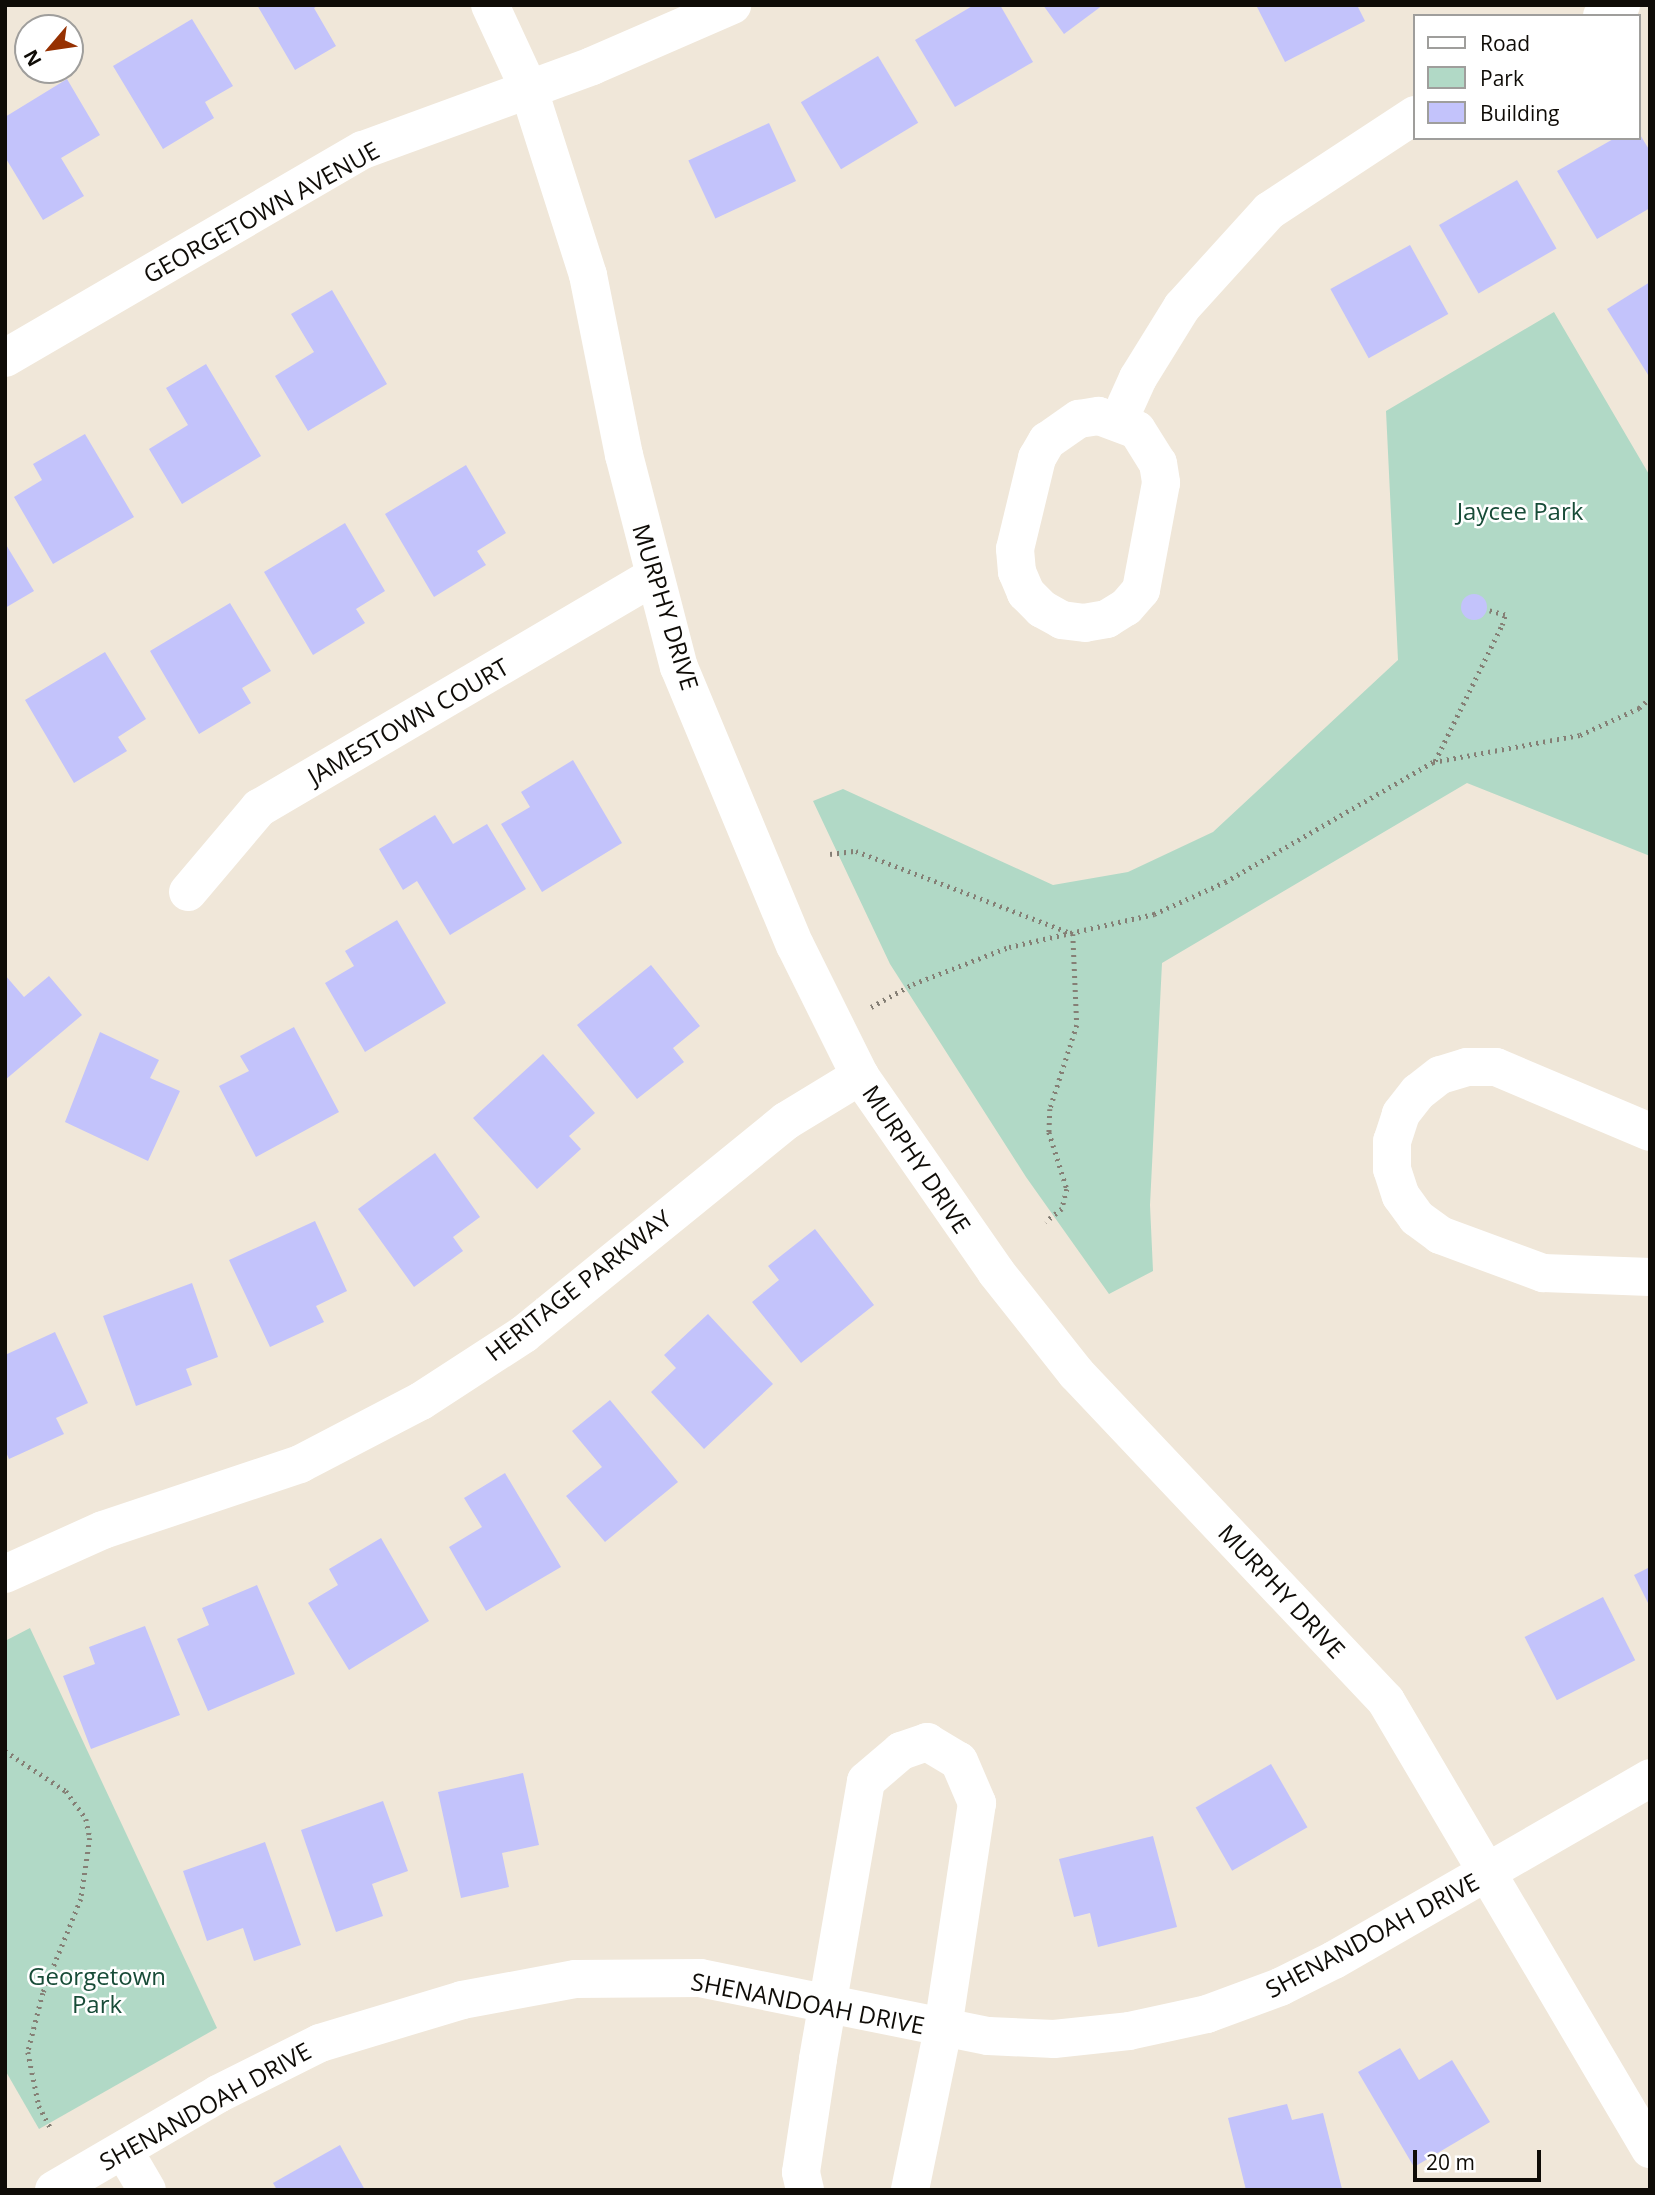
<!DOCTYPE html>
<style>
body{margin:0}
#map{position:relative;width:1655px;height:2195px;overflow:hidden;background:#f0e7d9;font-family:"Open Sans",sans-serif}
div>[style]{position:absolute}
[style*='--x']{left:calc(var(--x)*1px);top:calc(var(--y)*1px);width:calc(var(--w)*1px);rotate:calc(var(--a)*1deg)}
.green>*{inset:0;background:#b1d9c6}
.building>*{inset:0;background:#c3c3fb;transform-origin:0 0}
.round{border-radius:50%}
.path>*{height:4.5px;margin-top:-2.25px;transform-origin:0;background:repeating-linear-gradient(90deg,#857f75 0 2px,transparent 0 7px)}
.minor>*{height:38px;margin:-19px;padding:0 19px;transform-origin:19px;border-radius:19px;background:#fff}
span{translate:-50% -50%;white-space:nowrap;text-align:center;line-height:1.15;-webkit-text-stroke:5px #fff;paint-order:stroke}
.street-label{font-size:24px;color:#0f0c07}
.park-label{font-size:24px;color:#184c38}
.frame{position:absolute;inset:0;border:7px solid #0f0c07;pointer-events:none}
.legend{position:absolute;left:1413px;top:14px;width:228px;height:126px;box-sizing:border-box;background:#fff;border:2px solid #9f9e9c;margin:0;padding:9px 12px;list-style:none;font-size:21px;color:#0f0c07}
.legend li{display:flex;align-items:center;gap:14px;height:35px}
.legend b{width:35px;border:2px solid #9f9e9c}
.north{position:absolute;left:14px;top:14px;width:70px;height:70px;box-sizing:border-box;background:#fff;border:2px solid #9f9e9c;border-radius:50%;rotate:241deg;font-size:19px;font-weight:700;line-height:28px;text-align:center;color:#0f0c07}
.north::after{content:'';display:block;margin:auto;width:24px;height:32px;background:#963102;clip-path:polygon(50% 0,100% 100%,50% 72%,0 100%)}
.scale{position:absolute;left:1413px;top:2150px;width:128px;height:32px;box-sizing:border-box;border:4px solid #0f0c07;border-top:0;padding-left:9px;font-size:21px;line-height:24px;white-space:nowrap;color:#0f0c07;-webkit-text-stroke:5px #fff;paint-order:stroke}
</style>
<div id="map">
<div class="green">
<div style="clip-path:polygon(1554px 312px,1650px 476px,1650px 856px,1467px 783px,1162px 963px,1150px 1205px,1153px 1271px,1109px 1294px,1026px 1177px,890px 964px,813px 801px,843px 789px,1053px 885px,1128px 872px,1213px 832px,1398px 660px,1386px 411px)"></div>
<div style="clip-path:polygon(30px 1628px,217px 2028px,39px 2129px,5px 2070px,5px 1641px)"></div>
</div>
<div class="building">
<div style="clip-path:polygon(257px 5px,319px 5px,314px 8px,336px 46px,295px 70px)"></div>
<div style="clip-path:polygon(974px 5px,1000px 5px,1033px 62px,955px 107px,915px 40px)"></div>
<div style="clip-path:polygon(1043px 5px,1103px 5px,1064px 34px)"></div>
<div style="clip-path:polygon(1256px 5px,1357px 5px,1365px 21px,1285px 62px)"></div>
<div style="clip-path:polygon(192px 19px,233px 86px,205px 102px,214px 118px,163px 149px,113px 66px)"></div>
<div style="left:878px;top:56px;width:78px;height:90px;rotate:59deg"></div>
<div style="clip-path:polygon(67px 79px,100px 135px,61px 158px,84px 196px,43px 220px,5px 157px,5px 117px)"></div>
<div style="left:769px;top:123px;width:64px;height:89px;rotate:65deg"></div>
<div style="clip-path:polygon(1639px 133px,1650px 151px,1650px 208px,1597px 239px,1557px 171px,1615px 138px,1639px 138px)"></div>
<div style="left:1517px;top:180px;width:79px;height:90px;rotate:60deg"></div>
<div style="left:1410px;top:245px;width:79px;height:91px;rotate:61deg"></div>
<div style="clip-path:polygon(1650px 282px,1650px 378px,1607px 309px)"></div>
<div style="clip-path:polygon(332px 290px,387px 384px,308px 431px,275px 376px,314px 352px,291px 314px)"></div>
<div style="clip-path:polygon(206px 364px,261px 456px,182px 504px,149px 449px,188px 425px,166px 388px)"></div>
<div style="clip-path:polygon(85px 434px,134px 517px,53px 564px,14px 497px,42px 480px,33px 464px)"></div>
<div style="clip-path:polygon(466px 465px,506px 533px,477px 551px,486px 565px,434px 597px,385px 514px)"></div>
<div style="clip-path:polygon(345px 523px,385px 591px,356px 609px,365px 623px,313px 655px,264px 572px)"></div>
<div style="clip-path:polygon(5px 543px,34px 591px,5px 608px)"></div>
<div class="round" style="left:1461px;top:594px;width:26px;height:26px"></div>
<div style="clip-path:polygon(230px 603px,271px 671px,242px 688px,251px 703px,199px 734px,150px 651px)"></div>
<div style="clip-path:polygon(105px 652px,146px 719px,118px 737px,127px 751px,74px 783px,25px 700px)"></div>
<div style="clip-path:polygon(573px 760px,622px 843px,542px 892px,501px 824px,530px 807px,521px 792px)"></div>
<div style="clip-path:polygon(435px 815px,453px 844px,487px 824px,526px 889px,450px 935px,417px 881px,403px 890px,379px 849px)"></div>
<div style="clip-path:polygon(397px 920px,446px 1003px,365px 1052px,325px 983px,354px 966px,345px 951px)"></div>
<div style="clip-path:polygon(651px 965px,700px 1026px,673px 1048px,684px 1062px,637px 1099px,577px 1025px)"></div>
<div style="clip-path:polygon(5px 975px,24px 997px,49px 976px,82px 1015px,5px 1080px)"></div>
<div style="clip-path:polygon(294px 1027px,339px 1112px,256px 1157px,219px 1086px,249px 1071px,240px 1056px)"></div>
<div style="clip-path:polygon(100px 1032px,159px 1060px,150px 1078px,180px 1091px,148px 1161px,65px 1122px)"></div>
<div style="clip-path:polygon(543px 1054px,595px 1113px,569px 1136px,581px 1149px,537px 1189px,473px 1118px)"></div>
<div style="clip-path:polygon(435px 1153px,480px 1217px,453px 1237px,463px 1251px,414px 1287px,358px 1209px)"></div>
<div style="clip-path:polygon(315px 1221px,347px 1291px,316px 1306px,324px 1322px,270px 1347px,229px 1260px)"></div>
<div style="clip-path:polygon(815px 1229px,874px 1305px,801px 1363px,752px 1302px,779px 1280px,768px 1266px)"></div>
<div style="clip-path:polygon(192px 1283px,218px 1357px,186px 1369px,192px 1385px,136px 1406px,103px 1316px)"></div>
<div style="clip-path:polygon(708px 1314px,773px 1384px,704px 1449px,651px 1392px,676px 1368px,664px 1355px)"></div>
<div style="clip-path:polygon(55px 1332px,88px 1403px,56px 1418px,64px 1434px,9px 1459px,5px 1450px,5px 1355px)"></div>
<div style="clip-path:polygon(610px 1400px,678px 1482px,605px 1542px,566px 1496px,602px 1467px,572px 1431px)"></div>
<div style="clip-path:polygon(505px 1473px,561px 1567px,486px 1611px,449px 1547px,482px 1527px,464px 1498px)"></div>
<div style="clip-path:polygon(381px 1538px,429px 1621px,349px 1670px,308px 1603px,338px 1585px,329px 1569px)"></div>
<div style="clip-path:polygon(1650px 1567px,1650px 1607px,1634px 1575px)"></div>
<div style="clip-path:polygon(257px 1585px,295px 1674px,208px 1711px,177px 1639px,209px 1625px,202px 1608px)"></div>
<div style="left:1603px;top:1597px;width:71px;height:88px;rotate:63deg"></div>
<div style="clip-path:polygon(145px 1626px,180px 1715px,91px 1749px,63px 1676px,95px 1664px,89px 1647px)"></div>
<div style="left:1271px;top:1764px;width:73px;height:87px;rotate:60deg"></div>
<div style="clip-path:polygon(523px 1773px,539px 1845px,502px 1853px,509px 1887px,461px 1898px,438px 1792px)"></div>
<div style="clip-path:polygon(383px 1801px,408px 1871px,372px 1884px,383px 1916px,336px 1932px,301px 1830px)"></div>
<div style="clip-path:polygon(1153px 1836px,1177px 1927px,1098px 1947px,1090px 1913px,1074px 1917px,1059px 1859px)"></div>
<div style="clip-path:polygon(265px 1842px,301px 1945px,254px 1961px,243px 1928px,207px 1941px,183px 1871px)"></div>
<div style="clip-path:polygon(1400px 2048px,1419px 2080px,1452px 2060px,1490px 2122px,1414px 2167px,1358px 2072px)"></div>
<div style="clip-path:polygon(1287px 2104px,1292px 2120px,1323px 2113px,1342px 2189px,1246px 2190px,1228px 2118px)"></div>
<div style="clip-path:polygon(340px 2145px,365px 2190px,277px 2190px,273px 2183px)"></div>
</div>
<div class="path">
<div style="--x:1435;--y:761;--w:152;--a:-63.8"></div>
<div style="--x:1502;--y:625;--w:10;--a:-73"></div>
<div style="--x:1505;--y:615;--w:16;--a:-165"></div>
<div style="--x:830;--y:854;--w:26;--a:-7"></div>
<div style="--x:856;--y:851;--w:232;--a:20.9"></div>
<div style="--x:1073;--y:934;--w:91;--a:87.5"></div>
<div style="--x:1077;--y:1025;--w:88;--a:107.8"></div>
<div style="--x:1050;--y:1109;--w:23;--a:92"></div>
<div style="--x:1049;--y:1132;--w:60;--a:72.5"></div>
<div style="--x:1067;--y:1189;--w:21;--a:104"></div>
<div style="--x:1062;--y:1209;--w:21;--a:141"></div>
<div style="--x:871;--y:1007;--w:48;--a:-28.7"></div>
<div style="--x:913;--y:984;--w:103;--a:-21.1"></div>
<div style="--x:1009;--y:947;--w:149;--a:-12.8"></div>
<div style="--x:1154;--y:914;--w:78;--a:-24.3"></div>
<div style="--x:1225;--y:882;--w:240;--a:-30"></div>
<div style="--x:1433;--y:762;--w:149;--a:-10.4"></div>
<div style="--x:1580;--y:735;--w:65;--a:-24.6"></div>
<div style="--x:1639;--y:708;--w:15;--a:-42"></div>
<div style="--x:5;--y:1751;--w:73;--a:33.3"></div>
<div style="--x:66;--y:1791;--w:34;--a:54"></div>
<div style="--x:86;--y:1819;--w:19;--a:78"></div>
<div style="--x:90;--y:1838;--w:62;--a:98.4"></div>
<div style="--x:81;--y:1899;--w:101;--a:112"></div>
<div style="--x:43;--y:1993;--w:61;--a:104.3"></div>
<div style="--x:28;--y:2052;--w:55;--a:78.5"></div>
<div style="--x:39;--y:2106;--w:26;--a:62"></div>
</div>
<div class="minor">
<div style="--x:490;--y:5;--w:90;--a:65.1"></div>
<div style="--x:528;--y:87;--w:197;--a:72.3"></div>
<div style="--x:588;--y:275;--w:184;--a:78.7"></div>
<div style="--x:624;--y:455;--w:219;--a:75.5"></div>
<div style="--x:679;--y:667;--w:301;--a:67.4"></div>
<div style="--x:795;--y:945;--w:146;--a:63.6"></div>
<div style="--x:860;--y:1076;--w:239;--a:55.2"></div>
<div style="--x:996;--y:1272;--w:129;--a:51.6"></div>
<div style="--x:1076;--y:1373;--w:451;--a:46.6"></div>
<div style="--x:1386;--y:1701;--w:520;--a:59.49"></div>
<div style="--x:1602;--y:16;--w:22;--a:-30"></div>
<div style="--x:5;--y:358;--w:414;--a:-30.2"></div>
<div style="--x:363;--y:150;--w:244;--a:-20.1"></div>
<div style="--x:592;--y:66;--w:153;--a:-23.5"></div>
<div style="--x:1099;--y:416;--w:40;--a:20.2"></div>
<div style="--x:1137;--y:430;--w:39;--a:58"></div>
<div style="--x:1158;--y:463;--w:20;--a:81"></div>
<div style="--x:1161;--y:483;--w:109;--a:100.6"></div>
<div style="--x:1141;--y:590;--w:23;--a:131"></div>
<div style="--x:1126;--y:607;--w:22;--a:148"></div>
<div style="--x:1107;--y:619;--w:22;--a:170"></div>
<div style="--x:1085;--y:623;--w:23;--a:-173"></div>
<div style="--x:1062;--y:620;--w:23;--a:-151"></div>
<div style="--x:1042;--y:609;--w:23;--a:-135"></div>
<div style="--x:1026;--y:593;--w:23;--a:-113"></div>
<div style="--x:1017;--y:572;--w:23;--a:-95"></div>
<div style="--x:1015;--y:549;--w:94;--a:-76.4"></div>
<div style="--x:1037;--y:458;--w:20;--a:-60"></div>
<div style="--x:1047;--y:441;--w:39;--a:-35"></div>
<div style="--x:1079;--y:419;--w:20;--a:-9"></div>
<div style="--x:1119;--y:420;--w:46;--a:-65.7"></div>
<div style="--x:1138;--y:378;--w:84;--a:-58.2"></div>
<div style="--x:1182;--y:307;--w:130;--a:-47.8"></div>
<div style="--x:1269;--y:211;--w:175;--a:-33.3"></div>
<div style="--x:188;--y:892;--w:110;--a:-49.8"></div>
<div style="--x:259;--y:808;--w:456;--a:-30.4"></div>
<div style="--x:1650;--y:1132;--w:167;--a:-157.1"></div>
<div style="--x:1496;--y:1067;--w:29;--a:180"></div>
<div style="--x:1467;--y:1067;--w:28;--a:163"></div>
<div style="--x:1440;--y:1075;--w:28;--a:142"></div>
<div style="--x:1418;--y:1092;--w:28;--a:128"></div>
<div style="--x:1401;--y:1114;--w:28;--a:108"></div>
<div style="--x:1392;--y:1141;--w:28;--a:90"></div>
<div style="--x:1392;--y:1169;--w:28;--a:72"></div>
<div style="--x:1401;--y:1196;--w:27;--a:54"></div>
<div style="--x:1417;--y:1218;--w:29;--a:36"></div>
<div style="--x:1440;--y:1235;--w:110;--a:20.3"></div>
<div style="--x:1543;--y:1273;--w:107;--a:2.1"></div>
<div style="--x:5;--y:1574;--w:107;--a:-24.2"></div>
<div style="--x:103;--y:1530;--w:208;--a:-18.5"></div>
<div style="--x:300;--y:1464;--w:136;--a:-27.5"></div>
<div style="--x:421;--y:1401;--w:123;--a:-33"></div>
<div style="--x:524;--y:1334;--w:338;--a:-39.1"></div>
<div style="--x:786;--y:1121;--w:87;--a:-31.3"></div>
<div style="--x:124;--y:2151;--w:45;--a:59.5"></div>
<div style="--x:54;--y:2190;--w:190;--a:-30.3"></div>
<div style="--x:218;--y:2094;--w:114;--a:-26.6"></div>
<div style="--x:320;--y:2043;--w:148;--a:-16.8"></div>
<div style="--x:462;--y:2000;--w:115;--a:-10.5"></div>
<div style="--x:575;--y:1979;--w:125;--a:-0.5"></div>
<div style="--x:700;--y:1978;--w:294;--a:11.4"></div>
<div style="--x:988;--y:2036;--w:66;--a:2.6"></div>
<div style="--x:1054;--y:2039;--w:75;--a:-6.1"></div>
<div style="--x:1129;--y:2031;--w:80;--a:-12.3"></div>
<div style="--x:1207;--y:2014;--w:78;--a:-20.3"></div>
<div style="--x:1280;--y:1987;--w:60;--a:-26.6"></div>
<div style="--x:1334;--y:1960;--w:365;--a:-29.9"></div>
<div style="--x:805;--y:2190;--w:18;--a:-103"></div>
<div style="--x:801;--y:2172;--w:114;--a:-81.4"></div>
<div style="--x:818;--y:2059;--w:282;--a:-80.2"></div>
<div style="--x:866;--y:1781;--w:46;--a:-40.6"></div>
<div style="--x:901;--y:1751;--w:28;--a:-19"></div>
<div style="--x:927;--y:1742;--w:37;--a:31"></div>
<div style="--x:959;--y:1761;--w:46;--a:66.8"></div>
<div style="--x:977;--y:1803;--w:229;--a:98.6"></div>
<div style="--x:943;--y:2029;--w:164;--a:101.6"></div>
</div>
<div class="street-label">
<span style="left:261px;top:212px;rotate:-29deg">GEORGETOWN AVENUE</span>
<span style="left:666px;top:607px;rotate:73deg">MURPHY DRIVE</span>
<span style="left:408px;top:721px;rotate:-30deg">JAMESTOWN COURT</span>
<span style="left:917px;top:1159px;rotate:56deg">MURPHY DRIVE</span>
<span style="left:578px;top:1285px;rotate:-38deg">HERITAGE PARKWAY</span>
<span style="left:1282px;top:1591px;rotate:47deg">MURPHY DRIVE</span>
<span style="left:1372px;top:1935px;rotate:-28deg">SHENANDOAH DRIVE</span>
<span style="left:808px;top:2003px;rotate:11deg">SHENANDOAH DRIVE</span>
<span style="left:205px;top:2106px;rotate:-29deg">SHENANDOAH DRIVE</span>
</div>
<div class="park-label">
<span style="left:1520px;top:511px">Jaycee Park</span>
<span style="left:97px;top:1990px">Georgetown<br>Park</span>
</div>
<div class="frame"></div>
<ul class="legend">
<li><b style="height:9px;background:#fff"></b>Road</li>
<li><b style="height:19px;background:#b1d9c6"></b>Park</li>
<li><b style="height:19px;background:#c3c3fb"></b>Building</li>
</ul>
<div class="north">N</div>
<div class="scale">20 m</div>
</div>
